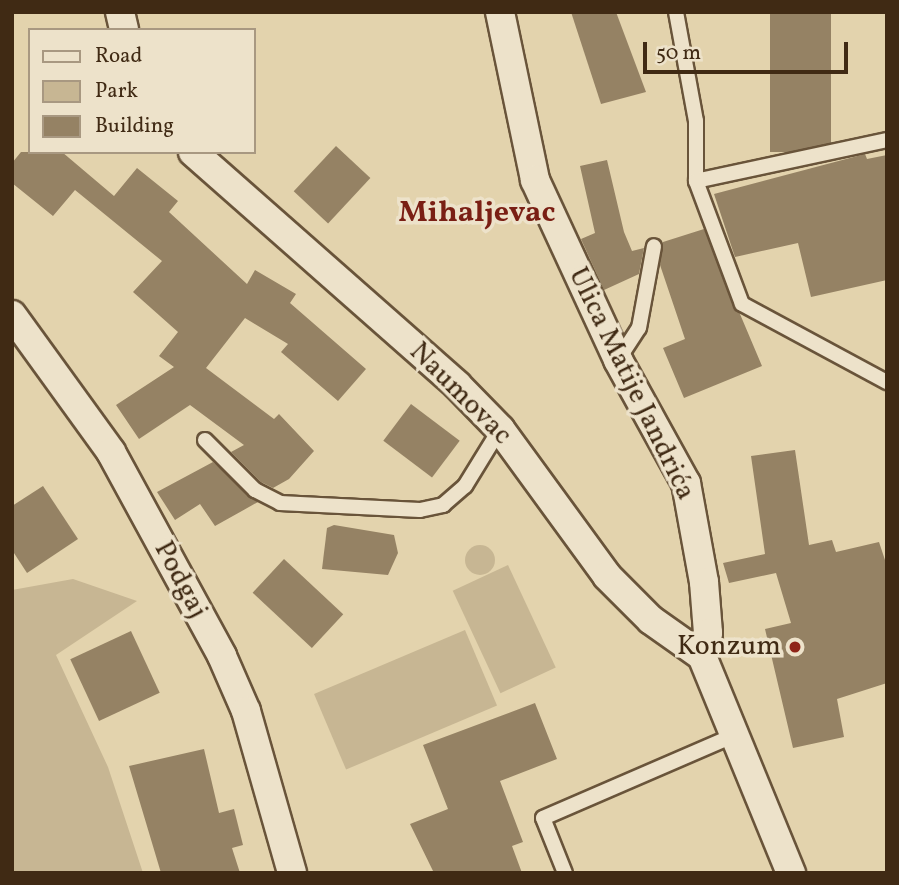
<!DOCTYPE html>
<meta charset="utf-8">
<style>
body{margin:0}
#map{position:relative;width:899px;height:885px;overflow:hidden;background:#e3d3ad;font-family:Vollkorn,serif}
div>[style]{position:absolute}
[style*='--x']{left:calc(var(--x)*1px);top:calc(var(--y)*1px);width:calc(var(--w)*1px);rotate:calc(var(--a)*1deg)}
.green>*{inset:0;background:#c7b693;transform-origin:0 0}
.round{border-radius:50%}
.building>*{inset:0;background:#958264;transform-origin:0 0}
.roads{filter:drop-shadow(2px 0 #69543a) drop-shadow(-2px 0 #69543a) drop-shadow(0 2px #69543a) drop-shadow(0 -2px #69543a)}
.lane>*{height:14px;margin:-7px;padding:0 7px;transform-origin:7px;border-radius:7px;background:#ede2ca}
.street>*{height:28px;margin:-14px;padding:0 14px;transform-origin:14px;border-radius:14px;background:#ede2ca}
.dots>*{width:19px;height:19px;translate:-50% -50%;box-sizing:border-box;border:4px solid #ede2ca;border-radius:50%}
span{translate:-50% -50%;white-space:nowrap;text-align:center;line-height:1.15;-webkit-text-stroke:7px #ede2ca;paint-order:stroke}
.street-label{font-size:28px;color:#402a14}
.poi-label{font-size:28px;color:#402a14}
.right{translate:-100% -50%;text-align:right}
.neighbourhood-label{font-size:30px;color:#7a1f14;font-weight:700}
.frame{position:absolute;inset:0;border:14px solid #402a14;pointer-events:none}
.legend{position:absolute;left:28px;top:28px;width:228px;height:126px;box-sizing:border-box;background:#ede2ca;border:2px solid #a89881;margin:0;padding:9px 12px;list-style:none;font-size:21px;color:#402a14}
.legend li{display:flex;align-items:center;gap:14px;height:35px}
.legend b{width:35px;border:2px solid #a89881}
.scale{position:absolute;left:643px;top:42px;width:205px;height:32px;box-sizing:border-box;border:4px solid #402a14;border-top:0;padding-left:9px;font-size:21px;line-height:24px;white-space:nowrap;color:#402a14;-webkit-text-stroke:5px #ede2ca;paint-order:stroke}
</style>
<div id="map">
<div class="green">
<div class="round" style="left:465px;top:545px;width:30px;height:30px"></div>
<div style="left:508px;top:565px;width:113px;height:61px;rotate:65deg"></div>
<div style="clip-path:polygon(73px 579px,137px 601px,56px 655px,108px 767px,143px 873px,12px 873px,12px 590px)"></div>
<div style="left:465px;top:630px;width:82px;height:164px;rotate:67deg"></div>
</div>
<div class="building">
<div style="clip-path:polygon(571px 12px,616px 12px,646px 92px,601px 104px)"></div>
<div style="left:770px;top:12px;width:61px;height:140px"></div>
<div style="left:336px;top:146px;width:47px;height:62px;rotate:43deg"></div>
<div style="clip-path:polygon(21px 152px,62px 152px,114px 196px,137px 168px,178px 201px,169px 212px,247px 284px,255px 270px,296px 294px,290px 303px,366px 369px,338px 401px,281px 352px,288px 344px,245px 318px,206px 368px,274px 419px,279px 414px,314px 451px,289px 479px,273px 488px,261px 482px,231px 452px,244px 445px,190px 405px,139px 439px,116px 405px,174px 367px,159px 356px,178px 332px,133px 292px,162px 261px,75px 190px,53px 216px,12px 183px,12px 163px)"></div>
<div style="clip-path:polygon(865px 154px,867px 159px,887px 155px,887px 280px,811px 297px,798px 243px,735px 257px,714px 194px)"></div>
<div style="clip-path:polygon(607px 160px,624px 232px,632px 251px,644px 248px,639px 274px,604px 290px,581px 239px,595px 233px,580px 166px)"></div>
<div style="clip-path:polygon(704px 229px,762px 366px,684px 398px,663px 348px,685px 339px,660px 265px,663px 242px)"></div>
<div style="left:411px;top:404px;width:61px;height:46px;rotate:37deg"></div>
<div style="clip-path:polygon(795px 450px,809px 545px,832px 540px,836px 552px,879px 542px,887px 566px,887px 683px,837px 699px,844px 737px,793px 748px,765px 629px,791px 623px,776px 573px,729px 583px,723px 563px,765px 554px,751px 456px)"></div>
<div style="clip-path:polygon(213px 462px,258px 502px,215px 526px,200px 504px,175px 520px,157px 492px)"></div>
<div style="clip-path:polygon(43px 486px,78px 539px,27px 573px,12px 550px,12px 506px)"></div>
<div style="clip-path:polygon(334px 525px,394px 535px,398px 553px,388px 575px,322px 569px,327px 528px)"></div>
<div style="left:284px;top:559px;width:81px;height:46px;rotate:43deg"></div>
<div style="left:131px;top:631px;width:68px;height:67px;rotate:65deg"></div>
<div style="clip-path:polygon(535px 703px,557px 759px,500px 781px,523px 842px,512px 846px,522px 873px,434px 873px,410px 824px,448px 809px,423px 745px)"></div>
<div style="clip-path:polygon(204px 749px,219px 813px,234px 809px,243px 845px,232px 848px,240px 873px,161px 873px,129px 766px)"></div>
</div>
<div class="roads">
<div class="lane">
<div style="--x:676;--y:12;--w:111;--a:79.6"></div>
<div style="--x:696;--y:121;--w:60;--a:90"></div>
<div style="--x:696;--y:181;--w:131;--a:69.5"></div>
<div style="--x:742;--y:304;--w:165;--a:28.3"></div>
<div style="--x:696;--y:181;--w:195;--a:-12.1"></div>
<div style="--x:618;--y:360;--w:38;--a:-57"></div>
<div style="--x:639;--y:328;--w:83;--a:-79.6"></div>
<div style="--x:205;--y:440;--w:71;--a:45"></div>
<div style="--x:255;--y:490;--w:28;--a:27"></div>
<div style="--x:280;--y:503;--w:140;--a:2.9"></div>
<div style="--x:420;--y:510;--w:24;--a:-12"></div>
<div style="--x:443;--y:505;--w:29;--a:-41"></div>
<div style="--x:465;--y:486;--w:67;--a:-58.4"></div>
<div style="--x:565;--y:873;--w:59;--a:-111.8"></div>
<div style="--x:543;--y:818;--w:211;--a:-23.4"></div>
</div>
<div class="street">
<div style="--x:120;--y:12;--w:18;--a:77"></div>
<div style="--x:500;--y:12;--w:172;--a:78.2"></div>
<div style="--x:535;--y:180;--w:198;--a:65.2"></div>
<div style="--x:618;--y:360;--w:141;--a:61.1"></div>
<div style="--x:686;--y:483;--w:101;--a:79.7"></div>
<div style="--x:704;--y:582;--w:51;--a:85.5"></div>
<div style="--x:708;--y:633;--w:24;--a:105"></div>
<div style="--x:193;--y:152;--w:352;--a:41.4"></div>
<div style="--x:457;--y:385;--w:62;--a:45.7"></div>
<div style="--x:500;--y:429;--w:182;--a:53.9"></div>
<div style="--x:607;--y:576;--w:62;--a:45"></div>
<div style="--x:651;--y:620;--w:62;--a:35.2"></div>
<div style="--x:12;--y:315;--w:169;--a:54.1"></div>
<div style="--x:111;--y:452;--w:232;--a:61.4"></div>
<div style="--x:222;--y:656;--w:60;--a:66.4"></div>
<div style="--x:246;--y:711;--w:168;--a:74.1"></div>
<div style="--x:702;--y:656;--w:235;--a:67.7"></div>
</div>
</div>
<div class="dots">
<div style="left:795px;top:647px;background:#8f2418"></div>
</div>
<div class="street-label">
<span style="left:631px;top:384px;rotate:64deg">Ulica Matije Jandrića</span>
<span style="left:460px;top:394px;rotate:45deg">Naumovac</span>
<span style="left:180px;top:580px;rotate:62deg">Podgaj</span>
</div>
<div class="poi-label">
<span class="right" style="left:781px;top:647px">Konzum</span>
</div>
<div class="neighbourhood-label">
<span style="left:477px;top:213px">Mihaljevac</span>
</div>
<div class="frame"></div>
<ul class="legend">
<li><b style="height:9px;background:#ede2ca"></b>Road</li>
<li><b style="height:19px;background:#c7b693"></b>Park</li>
<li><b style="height:19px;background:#958264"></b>Building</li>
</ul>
<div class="scale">50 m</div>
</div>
